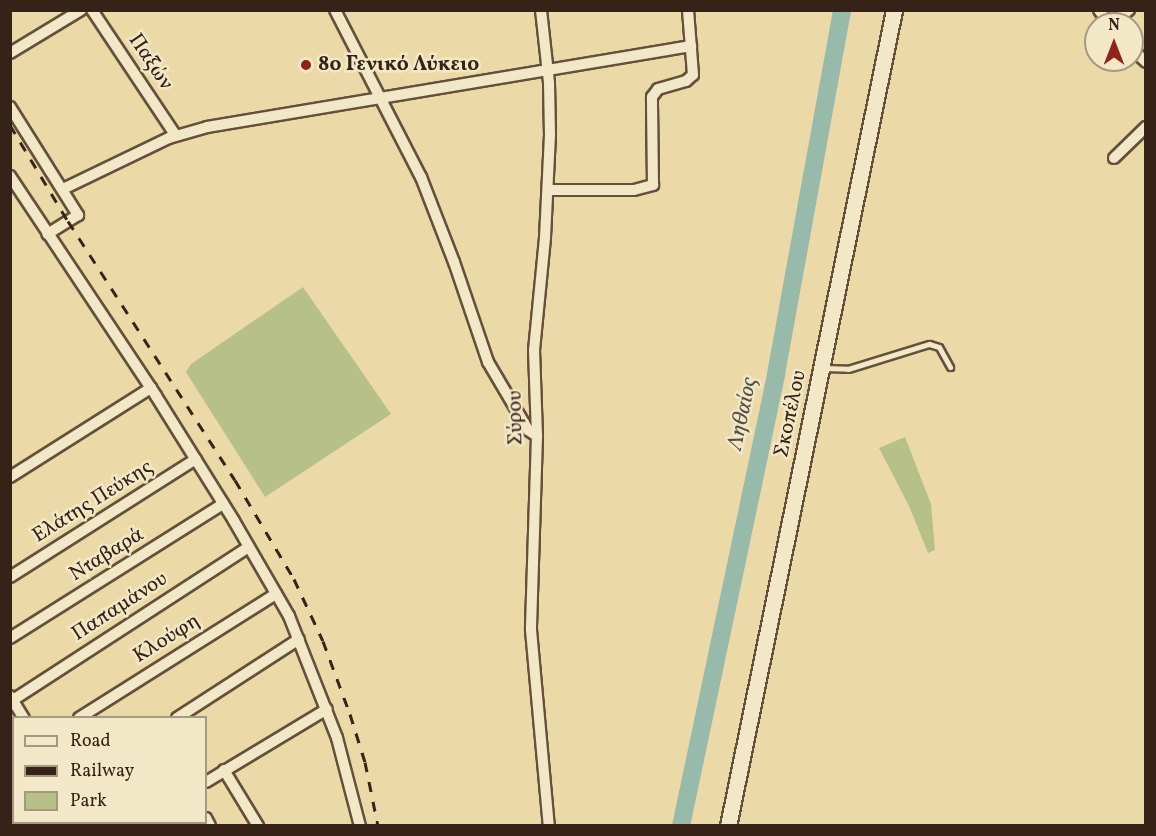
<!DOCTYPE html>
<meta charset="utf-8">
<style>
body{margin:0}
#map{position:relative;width:1156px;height:836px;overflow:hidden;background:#ebdaa7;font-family:Vollkorn,serif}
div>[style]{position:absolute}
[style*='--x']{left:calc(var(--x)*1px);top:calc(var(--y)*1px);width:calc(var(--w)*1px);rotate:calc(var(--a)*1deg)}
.green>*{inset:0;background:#b6c088}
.river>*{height:18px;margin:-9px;padding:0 9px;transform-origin:9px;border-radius:9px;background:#98baab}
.roads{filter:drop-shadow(2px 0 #64503b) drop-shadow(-2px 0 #64503b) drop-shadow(0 2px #64503b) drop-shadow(0 -2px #64503b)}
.service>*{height:5px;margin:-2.5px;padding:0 2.5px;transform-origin:2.5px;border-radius:2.5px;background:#f2e7c6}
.minor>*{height:10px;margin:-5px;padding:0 5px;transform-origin:5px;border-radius:5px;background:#f2e7c6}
.secondary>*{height:15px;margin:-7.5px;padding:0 7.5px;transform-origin:7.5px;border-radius:7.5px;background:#f2e7c6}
.rail>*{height:3px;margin-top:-1.5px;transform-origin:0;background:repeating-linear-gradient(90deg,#372217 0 10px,transparent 0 20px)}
.dots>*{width:16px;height:16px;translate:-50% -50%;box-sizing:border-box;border:3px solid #f2e7c6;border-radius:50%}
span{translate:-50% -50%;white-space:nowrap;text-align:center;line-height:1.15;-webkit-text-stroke:5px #f2e7c6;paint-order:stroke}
.street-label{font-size:21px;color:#372217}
.poi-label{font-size:21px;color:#372217;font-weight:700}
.left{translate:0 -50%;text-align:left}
.water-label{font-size:22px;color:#545043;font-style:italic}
.frame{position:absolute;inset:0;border:12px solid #372217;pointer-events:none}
.legend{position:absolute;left:12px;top:716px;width:195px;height:108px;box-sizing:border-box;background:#f2e7c6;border:2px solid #a79880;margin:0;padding:8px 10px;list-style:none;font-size:18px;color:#372217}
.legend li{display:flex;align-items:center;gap:12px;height:30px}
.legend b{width:30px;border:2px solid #a79880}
.north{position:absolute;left:1084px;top:12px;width:60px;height:60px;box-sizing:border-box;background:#f2e7c6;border:2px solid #a79880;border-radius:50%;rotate:0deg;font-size:16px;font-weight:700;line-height:24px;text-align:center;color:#372217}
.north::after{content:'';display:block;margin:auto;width:21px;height:27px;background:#8f2418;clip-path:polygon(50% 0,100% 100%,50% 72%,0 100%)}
</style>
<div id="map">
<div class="green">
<div style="clip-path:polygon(303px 287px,391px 414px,265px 497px,186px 372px,191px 364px)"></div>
<div style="clip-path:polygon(905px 437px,931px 504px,935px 550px,928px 553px,909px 506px,879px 448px)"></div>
</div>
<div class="river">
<div style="--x:681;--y:826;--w:462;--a:-78.1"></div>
<div style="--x:776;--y:374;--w:370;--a:-79.7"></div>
</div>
<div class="roads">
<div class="service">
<div style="--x:824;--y:368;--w:24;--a:2"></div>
<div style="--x:848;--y:369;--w:85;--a:-17.2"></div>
<div style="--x:929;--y:344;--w:10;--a:17"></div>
<div style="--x:939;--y:347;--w:23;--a:61"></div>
</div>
<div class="minor">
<div style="--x:92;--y:10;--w:151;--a:56.3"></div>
<div style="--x:335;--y:10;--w:188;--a:62.8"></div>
<div style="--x:421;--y:177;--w:91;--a:68.8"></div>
<div style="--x:454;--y:262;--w:106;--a:71.2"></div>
<div style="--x:488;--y:362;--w:79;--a:59.5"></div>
<div style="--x:528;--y:430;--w:11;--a:34"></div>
<div style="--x:541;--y:10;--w:73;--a:83.7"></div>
<div style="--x:549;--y:83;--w:52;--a:88.9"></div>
<div style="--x:550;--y:135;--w:103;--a:92.8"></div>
<div style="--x:545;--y:238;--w:113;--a:95.6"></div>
<div style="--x:534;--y:350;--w:86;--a:88"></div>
<div style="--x:537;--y:436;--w:194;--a:91.8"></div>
<div style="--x:531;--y:630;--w:197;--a:84.8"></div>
<div style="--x:1099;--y:10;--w:17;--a:54"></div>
<div style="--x:1111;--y:24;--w:23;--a:-38"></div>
<div style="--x:1132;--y:49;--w:19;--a:43"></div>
<div style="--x:10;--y:53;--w:83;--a:-31.2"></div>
<div style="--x:10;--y:107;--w:128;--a:57.8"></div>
<div style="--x:78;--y:215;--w:36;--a:148"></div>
<div style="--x:1114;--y:158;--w:45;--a:-44.1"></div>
<div style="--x:10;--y:176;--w:264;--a:56.4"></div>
<div style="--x:156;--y:396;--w:147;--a:58"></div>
<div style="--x:234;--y:521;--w:110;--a:59.9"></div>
<div style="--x:289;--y:616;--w:131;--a:68.5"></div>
<div style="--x:337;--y:738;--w:91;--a:75.4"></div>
<div style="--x:63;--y:189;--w:118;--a:-25.7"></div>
<div style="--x:169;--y:138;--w:40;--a:-16"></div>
<div style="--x:207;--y:127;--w:491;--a:-9.5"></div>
<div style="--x:548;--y:190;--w:86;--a:0"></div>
<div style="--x:634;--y:190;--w:20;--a:-15"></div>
<div style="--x:653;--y:185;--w:88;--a:-90.7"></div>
<div style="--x:652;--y:97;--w:10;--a:-53"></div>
<div style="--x:658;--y:89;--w:29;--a:-16"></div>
<div style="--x:686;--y:81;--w:9;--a:-41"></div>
<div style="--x:693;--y:75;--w:65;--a:-94.4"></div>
<div style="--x:10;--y:477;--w:167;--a:-32.3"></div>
<div style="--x:10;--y:577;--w:220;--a:-32.4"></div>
<div style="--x:10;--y:638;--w:252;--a:-32.2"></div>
<div style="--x:10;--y:696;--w:26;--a:58"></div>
<div style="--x:13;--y:700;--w:281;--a:-33"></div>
<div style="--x:79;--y:718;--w:233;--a:-32.2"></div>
<div style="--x:177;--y:718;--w:145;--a:-32.9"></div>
<div style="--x:224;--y:770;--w:66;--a:58.7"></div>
<div style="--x:206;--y:782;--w:141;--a:-31.1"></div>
<div style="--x:206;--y:818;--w:9;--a:63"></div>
<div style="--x:100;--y:826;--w:6;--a:-39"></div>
</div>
<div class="secondary">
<div style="--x:728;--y:826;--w:833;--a:-78.5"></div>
</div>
</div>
<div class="rail">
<div style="--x:10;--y:125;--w:112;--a:58.9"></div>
<div style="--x:68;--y:221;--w:308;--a:57.2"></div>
<div style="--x:235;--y:480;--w:115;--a:59.2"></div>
<div style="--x:294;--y:579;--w:68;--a:64.9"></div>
<div style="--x:323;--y:641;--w:78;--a:69.7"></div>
<div style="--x:350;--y:714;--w:50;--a:72.6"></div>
<div style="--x:365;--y:762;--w:65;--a:78.5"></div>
</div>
<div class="dots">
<div style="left:306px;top:65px;background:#8f2418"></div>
</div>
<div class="street-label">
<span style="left:150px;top:62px;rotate:56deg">Παξών</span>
<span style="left:791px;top:414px;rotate:-78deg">Σκοπέλου</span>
<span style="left:516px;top:418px;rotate:-91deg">Σύρου</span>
<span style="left:93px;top:502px;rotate:-32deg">Ελάτης Πεύκης</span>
<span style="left:107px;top:555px;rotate:-32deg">Νταβαρά</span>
<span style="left:120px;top:607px;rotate:-33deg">Παπαμάνου</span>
<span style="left:167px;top:639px;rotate:-32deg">Κλούφη</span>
</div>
<div class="poi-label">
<span class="left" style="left:318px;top:65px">8ο Γενικό Λύκειο</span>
</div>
<div class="water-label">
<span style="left:743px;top:414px;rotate:-78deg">Ληθαίος</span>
</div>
<div class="frame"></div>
<ul class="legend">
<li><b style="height:8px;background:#f2e7c6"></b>Road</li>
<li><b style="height:8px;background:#372217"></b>Railway</li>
<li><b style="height:16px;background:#b6c088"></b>Park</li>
</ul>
<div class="north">N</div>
</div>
